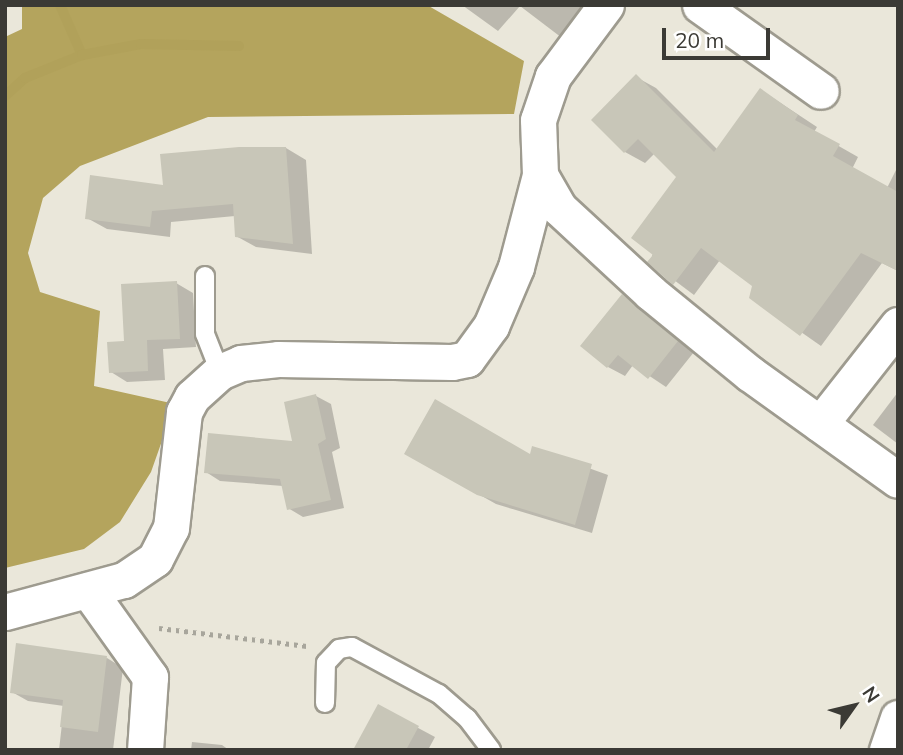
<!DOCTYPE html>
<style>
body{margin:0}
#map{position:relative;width:903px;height:755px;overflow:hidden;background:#eae7da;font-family:Mulish,sans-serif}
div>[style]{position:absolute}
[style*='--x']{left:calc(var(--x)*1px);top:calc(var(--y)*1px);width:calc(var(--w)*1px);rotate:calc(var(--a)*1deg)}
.forest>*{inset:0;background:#b4a45d}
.shadow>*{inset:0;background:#0003}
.stream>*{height:10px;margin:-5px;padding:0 5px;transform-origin:5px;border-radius:5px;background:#b1a15a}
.building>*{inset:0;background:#c8c6b8}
.path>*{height:4.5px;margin-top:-2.25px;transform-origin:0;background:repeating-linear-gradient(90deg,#a8a69c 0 3.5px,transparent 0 8.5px)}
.roads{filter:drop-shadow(2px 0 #9e9b8f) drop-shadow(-2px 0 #9e9b8f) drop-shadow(0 2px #9e9b8f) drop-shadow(0 -2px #9e9b8f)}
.lane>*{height:18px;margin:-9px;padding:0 9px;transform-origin:9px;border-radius:9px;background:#fff}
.street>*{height:35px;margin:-17.5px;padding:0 17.5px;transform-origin:17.5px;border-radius:17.5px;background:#fff}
span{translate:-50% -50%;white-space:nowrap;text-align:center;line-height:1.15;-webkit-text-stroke:5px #fff;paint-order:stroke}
.frame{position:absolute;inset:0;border:7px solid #3b3a35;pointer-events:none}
.north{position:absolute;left:819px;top:671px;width:70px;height:70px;-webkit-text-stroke:5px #fff;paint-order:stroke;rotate:56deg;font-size:19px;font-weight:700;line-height:28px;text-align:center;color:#3b3a35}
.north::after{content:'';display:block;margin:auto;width:24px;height:32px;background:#3b3a35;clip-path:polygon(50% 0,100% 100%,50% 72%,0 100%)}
.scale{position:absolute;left:662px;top:28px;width:108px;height:32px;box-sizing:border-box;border:4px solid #3b3a35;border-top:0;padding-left:9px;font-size:21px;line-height:24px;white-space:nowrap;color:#3b3a35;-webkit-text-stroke:5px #fff;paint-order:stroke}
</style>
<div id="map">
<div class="forest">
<div style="clip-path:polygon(22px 5px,427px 5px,524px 61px,514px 114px,208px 117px,80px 166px,43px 198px,28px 253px,40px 292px,100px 311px,94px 386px,175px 404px,151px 472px,120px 522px,84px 549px,5px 568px,5px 37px,22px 29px)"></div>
</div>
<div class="shadow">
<div style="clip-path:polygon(462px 5px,585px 5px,566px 41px,520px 6px,498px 31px)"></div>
<div style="clip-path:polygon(636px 77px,656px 88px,718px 150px,761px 90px,817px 127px,814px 132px,858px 157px,852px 169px,887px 188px,898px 166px,898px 271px,882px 263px,821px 346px,751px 297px,754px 285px,720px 260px,694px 295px,650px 262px,679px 177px,655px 153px,645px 163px,625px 152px)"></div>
<div style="clip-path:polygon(286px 148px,306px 160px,312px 254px,256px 247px,236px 236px,235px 216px,171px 222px,170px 237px,107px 229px,87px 218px,165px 187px)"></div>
<div style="clip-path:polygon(176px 283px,193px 293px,196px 347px,163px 349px,165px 380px,127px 382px,111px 372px,126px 343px)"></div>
<div style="clip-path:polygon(623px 296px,694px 352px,666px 387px,633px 365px,625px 376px,608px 367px)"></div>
<div style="clip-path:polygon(898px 392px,898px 444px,873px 425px)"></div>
<div style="clip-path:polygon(316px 396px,331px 404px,340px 448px,332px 452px,344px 508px,303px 517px,288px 508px,283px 486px,220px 481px,206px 472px,295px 443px)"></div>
<div style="clip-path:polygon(533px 448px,608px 475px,592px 533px,496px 504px,407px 454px,531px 456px)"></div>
<div style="clip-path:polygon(107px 658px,123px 668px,113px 750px,59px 750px,64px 706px,28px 701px,12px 692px)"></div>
<div style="clip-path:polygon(379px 707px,435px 737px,428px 750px,355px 750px)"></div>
<div style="clip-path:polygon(192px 742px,222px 745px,229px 750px,191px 750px)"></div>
</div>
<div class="stream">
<div style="--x:60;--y:5;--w:55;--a:66.3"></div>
<div style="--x:5;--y:96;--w:27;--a:-42"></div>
<div style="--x:25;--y:78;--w:61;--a:-22"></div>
<div style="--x:82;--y:55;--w:60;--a:-10.6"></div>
<div style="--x:141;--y:44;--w:98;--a:1.2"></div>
</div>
<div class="building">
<div style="clip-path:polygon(636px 74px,714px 152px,760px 88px,798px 115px,795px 120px,840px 144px,833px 156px,898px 192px,898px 271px,861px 253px,800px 336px,749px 298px,752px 286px,701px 248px,673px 285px,647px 262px,653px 255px,631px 238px,676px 177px,638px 139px,624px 153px,591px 120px)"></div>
<div style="clip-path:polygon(239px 147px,286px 147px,293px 244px,235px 237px,233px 204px,152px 211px,150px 227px,85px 219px,90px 175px,163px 185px,160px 154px)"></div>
<div style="clip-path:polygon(177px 281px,180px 339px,147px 340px,148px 371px,109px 373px,107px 342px,124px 341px,121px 284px)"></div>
<div style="clip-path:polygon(622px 294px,678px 341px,648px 379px,618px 355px,607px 368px,580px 346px)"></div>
<div style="clip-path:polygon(316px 394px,326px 439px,318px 444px,331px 500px,287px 510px,280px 479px,204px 473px,208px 433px,292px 441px,284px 402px)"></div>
<div style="clip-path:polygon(435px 399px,530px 454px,532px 446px,592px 464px,575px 525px,477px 495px,404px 454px)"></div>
<div style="clip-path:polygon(16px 643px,107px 656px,98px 732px,60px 727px,63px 700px,10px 693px)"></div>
<div style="clip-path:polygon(378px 704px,419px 726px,406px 750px,353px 750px)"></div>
</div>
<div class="path">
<div style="--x:159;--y:628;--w:149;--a:6.9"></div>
</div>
<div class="roads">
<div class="lane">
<div style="--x:205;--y:276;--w:58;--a:90"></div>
<div style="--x:205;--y:334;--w:41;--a:68.5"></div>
<div style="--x:325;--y:703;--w:40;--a:-88.6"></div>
<div style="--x:326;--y:663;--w:19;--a:-47"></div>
<div style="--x:339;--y:649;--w:13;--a:-9"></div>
<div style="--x:352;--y:647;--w:99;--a:28.4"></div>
<div style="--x:439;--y:694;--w:37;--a:41"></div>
<div style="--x:467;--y:718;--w:40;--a:53"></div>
</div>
<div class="street">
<div style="--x:606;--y:5;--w:89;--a:126.7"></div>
<div style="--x:553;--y:76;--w:46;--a:108.8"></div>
<div style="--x:538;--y:120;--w:55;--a:87.9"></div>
<div style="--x:540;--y:175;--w:38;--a:60"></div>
<div style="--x:559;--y:208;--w:125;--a:42.7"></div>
<div style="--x:651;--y:293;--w:127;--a:39.2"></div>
<div style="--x:749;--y:373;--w:183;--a:35.7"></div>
<div style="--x:700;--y:5;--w:148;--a:35.4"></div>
<div style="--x:820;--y:424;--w:126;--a:-51.8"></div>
<div style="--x:88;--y:590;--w:107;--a:54.5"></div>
<div style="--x:150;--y:677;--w:73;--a:93.9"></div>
<div style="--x:5;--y:612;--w:123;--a:-15.1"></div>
<div style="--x:124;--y:580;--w:37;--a:-34"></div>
<div style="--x:155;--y:559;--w:35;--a:-63"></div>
<div style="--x:171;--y:528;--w:117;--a:-83.6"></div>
<div style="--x:184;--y:412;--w:17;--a:-62"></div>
<div style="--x:192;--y:397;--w:38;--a:-42"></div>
<div style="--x:220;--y:372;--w:23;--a:-23"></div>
<div style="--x:241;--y:363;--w:37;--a:-6"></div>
<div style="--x:278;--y:359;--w:174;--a:1"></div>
<div style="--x:452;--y:362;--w:15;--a:-11"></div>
<div style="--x:467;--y:359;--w:41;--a:-54"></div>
<div style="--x:491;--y:326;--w:64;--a:-67"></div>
<div style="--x:516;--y:267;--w:95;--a:-75.4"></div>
<div style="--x:887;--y:750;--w:34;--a:-71"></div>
</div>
</div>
<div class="frame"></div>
<div class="north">N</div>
<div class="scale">20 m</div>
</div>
